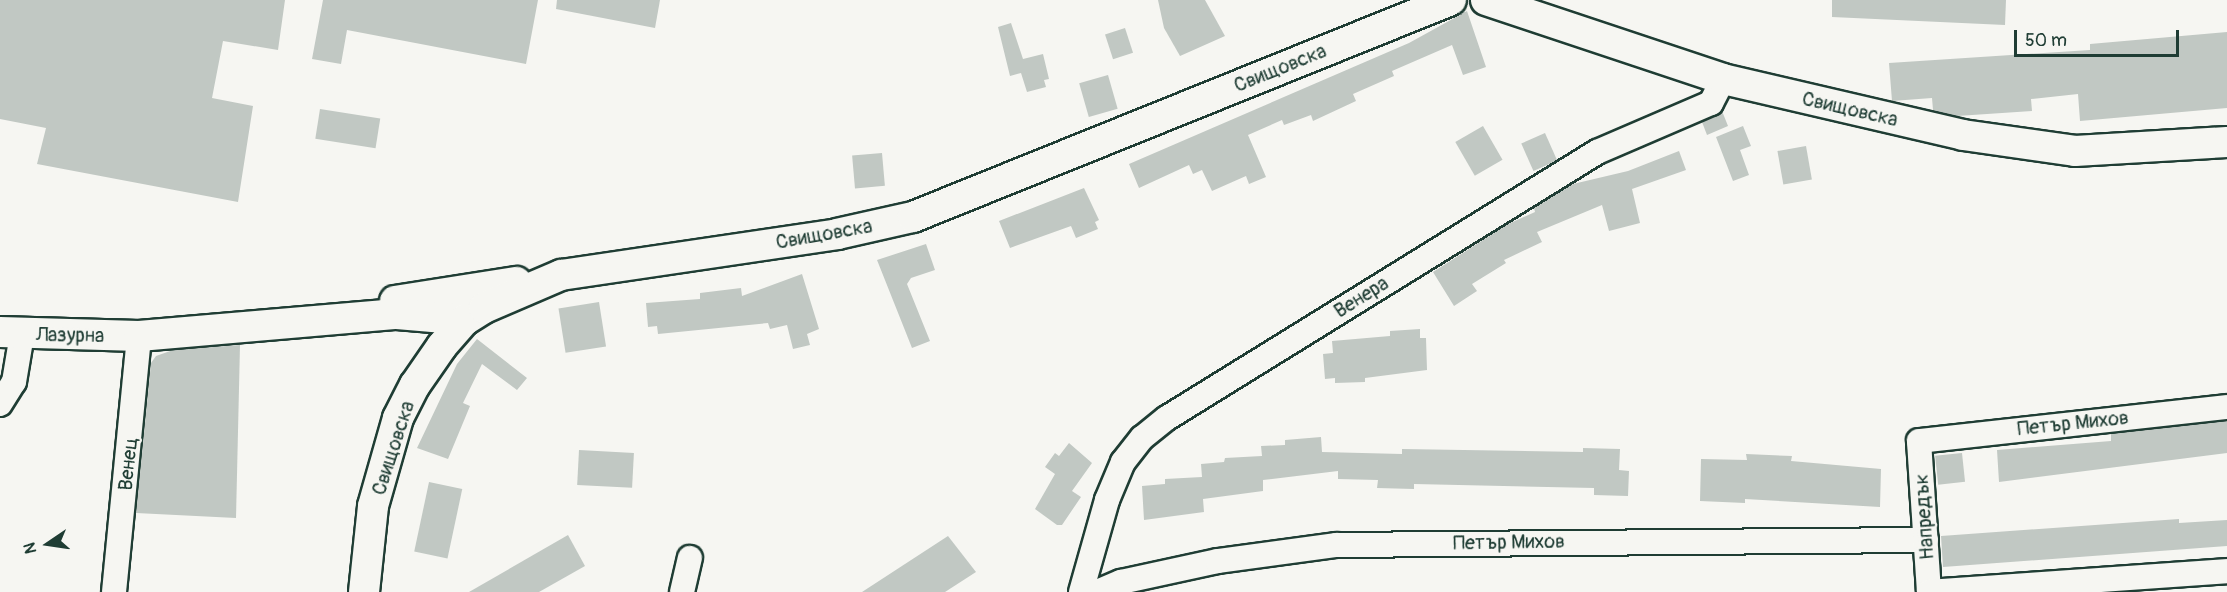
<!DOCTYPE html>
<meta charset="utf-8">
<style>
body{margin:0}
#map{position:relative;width:2227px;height:592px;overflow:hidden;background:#f6f6f2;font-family:Pangolin,sans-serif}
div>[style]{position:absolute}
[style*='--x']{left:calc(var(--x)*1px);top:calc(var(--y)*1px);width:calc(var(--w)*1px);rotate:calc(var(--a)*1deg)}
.building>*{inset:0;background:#c1c8c3;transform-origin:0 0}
.roads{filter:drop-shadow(2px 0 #1f3d34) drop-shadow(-2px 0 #1f3d34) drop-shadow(0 2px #1f3d34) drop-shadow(0 -2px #1f3d34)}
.minor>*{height:24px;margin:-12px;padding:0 12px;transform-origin:12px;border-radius:12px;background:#f6f6f2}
.tertiary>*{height:30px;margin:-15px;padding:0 15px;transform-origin:15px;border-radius:15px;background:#f6f6f2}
span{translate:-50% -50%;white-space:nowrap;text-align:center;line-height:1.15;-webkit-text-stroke:4.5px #f6f6f2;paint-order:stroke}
.street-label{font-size:20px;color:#1f3d34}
.north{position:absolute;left:18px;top:514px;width:60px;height:60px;-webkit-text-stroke:4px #f6f6f2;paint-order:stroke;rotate:257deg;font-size:16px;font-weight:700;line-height:24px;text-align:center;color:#1f3d34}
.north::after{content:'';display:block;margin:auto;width:21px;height:27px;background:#1f3d34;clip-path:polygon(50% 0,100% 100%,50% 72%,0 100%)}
.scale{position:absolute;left:2014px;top:30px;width:165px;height:27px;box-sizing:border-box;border:3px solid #1f3d34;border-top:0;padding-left:8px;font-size:18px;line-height:21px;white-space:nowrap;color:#1f3d34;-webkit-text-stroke:4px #f6f6f2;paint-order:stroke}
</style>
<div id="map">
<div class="building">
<div style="clip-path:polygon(0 0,285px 0,278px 50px,223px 41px,212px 98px,253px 106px,238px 202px,37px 164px,46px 128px,0 119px)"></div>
<div style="clip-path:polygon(323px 0,538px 0,526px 64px,347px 30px,341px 64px,312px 59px)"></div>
<div style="clip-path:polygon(557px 0,660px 0,655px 28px,556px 9px)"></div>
<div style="clip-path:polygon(1158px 0,1205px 0,1225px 36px,1180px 56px,1164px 28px)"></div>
<div style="clip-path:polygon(1832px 0,2006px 0,2005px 25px,1832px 17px)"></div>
<div style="clip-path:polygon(1467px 11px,1486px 67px,1463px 75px,1452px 45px,1392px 71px,1394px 76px,1353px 94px,1356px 101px,1313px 121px,1311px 115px,1284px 125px,1282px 120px,1248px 135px,1266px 177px,1249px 184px,1246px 176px,1212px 191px,1202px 170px,1193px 174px,1189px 165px,1139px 188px,1129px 164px,1409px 43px)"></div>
<div style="clip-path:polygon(1011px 23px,1023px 59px,1043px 54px,1049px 79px,1044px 80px,1046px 87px,1027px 92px,1021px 73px,1010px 76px,998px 27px)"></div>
<div style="left:1125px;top:28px;width:26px;height:21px;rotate:72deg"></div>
<div style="clip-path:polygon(2227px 32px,2227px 108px,2080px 121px,2078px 94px,2031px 99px,2032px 111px,1957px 116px,1933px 110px,1932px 98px,1892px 101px,1889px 63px,2090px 50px,2090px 44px)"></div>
<div style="left:1108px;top:75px;width:35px;height:30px;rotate:74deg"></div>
<div style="left:320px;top:109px;width:61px;height:30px;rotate:9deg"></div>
<div style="clip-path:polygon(1722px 111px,1728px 126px,1707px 135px,1702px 122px)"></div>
<div style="left:1483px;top:126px;width:39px;height:32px;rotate:60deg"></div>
<div style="clip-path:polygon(1743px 126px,1751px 146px,1740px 150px,1749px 175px,1733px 181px,1716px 137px)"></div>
<div style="left:1545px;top:133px;width:30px;height:26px;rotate:66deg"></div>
<div style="left:1806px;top:146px;width:34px;height:29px;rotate:80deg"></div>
<div style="clip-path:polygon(1679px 151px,1686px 170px,1632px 189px,1640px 223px,1609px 231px,1602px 205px,1537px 232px,1542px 242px,1504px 260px,1506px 263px,1472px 284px,1477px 291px,1454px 306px,1433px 272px,1508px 224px,1535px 212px,1534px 208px,1573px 184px,1628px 171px)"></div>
<div style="left:882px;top:153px;width:33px;height:30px;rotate:85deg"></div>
<div style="clip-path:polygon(1084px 188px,1099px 220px,1095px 222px,1098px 229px,1076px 238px,1071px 226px,1010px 248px,999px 221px)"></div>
<div style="clip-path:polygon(926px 244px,935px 270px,911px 278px,907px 284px,930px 341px,912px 348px,877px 260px)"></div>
<div style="clip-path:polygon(802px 274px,819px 329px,807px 334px,810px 345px,793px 349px,787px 325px,770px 329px,768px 323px,658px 334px,657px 326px,648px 327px,646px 303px,700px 299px,700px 293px,741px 288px,742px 296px)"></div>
<div style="left:599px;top:302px;width:45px;height:41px;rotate:81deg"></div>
<div style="clip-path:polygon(1420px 329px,1420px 338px,1426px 338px,1427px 370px,1365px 378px,1365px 382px,1335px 383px,1335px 378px,1325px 379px,1323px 354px,1333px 353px,1332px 341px,1390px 336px,1390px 331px)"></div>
<div style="clip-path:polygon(477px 339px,527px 378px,517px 390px,482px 364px,463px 403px,470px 406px,448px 459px,417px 448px,457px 364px)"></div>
<div style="clip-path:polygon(240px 345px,236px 518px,136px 513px,151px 363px,156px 356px,173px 350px)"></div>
<div style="clip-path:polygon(2227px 421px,2227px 453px,1999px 482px,1997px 450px,2111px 441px,2111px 434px)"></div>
<div style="clip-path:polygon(1321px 437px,1322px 452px,1402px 454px,1402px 449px,1583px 452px,1583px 448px,1620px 449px,1619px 470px,1629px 471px,1628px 496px,1594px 495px,1594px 488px,1414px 484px,1414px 489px,1377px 488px,1378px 480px,1338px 479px,1338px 471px,1263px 480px,1263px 491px,1203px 499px,1204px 512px,1144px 520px,1142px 486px,1165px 484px,1165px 479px,1202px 477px,1201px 464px,1224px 462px,1225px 458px,1262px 456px,1261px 446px,1285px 445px,1285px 440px)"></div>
<div style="clip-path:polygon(1069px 443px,1092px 463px,1072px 491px,1081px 497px,1062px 525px,1057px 525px,1035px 509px,1055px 474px,1045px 467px,1055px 453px,1059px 456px)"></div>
<div style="left:579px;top:450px;width:55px;height:35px;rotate:3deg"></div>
<div style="left:1962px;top:453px;width:29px;height:27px;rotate:84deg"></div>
<div style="clip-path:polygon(1746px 454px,1792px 456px,1791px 461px,1881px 469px,1880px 507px,1745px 499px,1745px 503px,1700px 501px,1701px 459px,1747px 460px)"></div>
<div style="left:429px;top:482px;width:34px;height:71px;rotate:12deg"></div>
<div style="clip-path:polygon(2179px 519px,2179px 523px,2227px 520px,2227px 546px,1943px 567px,1941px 536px)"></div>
<div style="clip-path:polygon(568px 535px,585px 566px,539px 592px,469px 592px)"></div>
<div style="clip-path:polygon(948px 536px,976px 572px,945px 592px,862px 592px)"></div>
</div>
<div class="roads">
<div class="minor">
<div style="--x:0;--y:404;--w:26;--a:-58"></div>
<div style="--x:14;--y:382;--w:49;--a:-80.5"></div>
<div style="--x:114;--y:592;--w:257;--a:-84.4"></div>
<div style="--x:682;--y:592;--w:35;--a:-77"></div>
<div style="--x:1081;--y:592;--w:96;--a:-74.2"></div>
<div style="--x:1107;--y:500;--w:41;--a:-67.2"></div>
<div style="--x:1123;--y:462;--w:31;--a:-52"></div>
<div style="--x:1142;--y:438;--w:32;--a:-39"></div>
<div style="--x:1167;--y:418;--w:506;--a:-31.74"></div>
<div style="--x:1597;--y:152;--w:124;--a:-23.3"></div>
<div style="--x:1711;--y:103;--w:27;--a:-63"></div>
<div style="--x:1097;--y:592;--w:26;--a:-23"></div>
<div style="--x:1121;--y:582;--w:99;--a:-12.2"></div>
<div style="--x:1218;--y:561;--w:119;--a:-7.7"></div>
<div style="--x:1336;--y:545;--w:590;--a:-0.49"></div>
<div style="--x:1929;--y:592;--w:151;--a:-93.8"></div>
<div style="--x:1919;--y:441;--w:310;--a:-6.3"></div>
<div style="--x:1929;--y:592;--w:299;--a:-4"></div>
</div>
<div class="tertiary">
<div style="--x:1486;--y:0;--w:250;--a:18.4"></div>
<div style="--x:1723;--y:79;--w:246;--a:13.1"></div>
<div style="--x:1963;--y:135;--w:113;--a:8.1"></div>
<div style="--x:2075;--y:151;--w:152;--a:-3.4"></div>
<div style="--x:395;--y:301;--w:123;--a:-8.9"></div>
<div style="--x:0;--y:332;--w:139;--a:1.6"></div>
<div style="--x:139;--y:336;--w:259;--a:-4.9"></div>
<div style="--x:397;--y:314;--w:68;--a:5"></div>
<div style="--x:364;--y:592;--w:86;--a:-84"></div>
<div style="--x:373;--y:506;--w:91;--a:-74.1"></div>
<div style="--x:398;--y:418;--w:37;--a:-63"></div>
<div style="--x:415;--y:385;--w:47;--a:-55.3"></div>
<div style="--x:442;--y:346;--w:35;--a:-49"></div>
<div style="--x:465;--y:320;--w:22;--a:-32"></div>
<div style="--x:484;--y:308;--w:84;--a:-23.2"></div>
<div style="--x:561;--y:275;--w:279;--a:-8.4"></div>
<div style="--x:837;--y:234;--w:78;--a:-12.6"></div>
<div style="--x:913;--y:217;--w:580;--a:-21.97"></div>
</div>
</div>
<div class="street-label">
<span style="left:1280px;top:68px;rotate:-22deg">Свищовска</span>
<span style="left:1850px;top:109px;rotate:13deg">Свищовска</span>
<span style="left:824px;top:234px;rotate:-10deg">Свищовска</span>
<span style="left:1361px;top:297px;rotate:-32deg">Венера</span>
<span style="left:70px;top:335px;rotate:1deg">Лазурна</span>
<span style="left:2073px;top:423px;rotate:-6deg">Петър Михов</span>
<span style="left:393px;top:448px;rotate:-72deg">Свищовска</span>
<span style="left:128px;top:464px;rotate:-84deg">Венец</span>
<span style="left:1924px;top:517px;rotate:-94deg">Напредък</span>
<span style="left:1509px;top:542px;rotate:-1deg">Петър Михов</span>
</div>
<div class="north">N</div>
<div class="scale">50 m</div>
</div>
